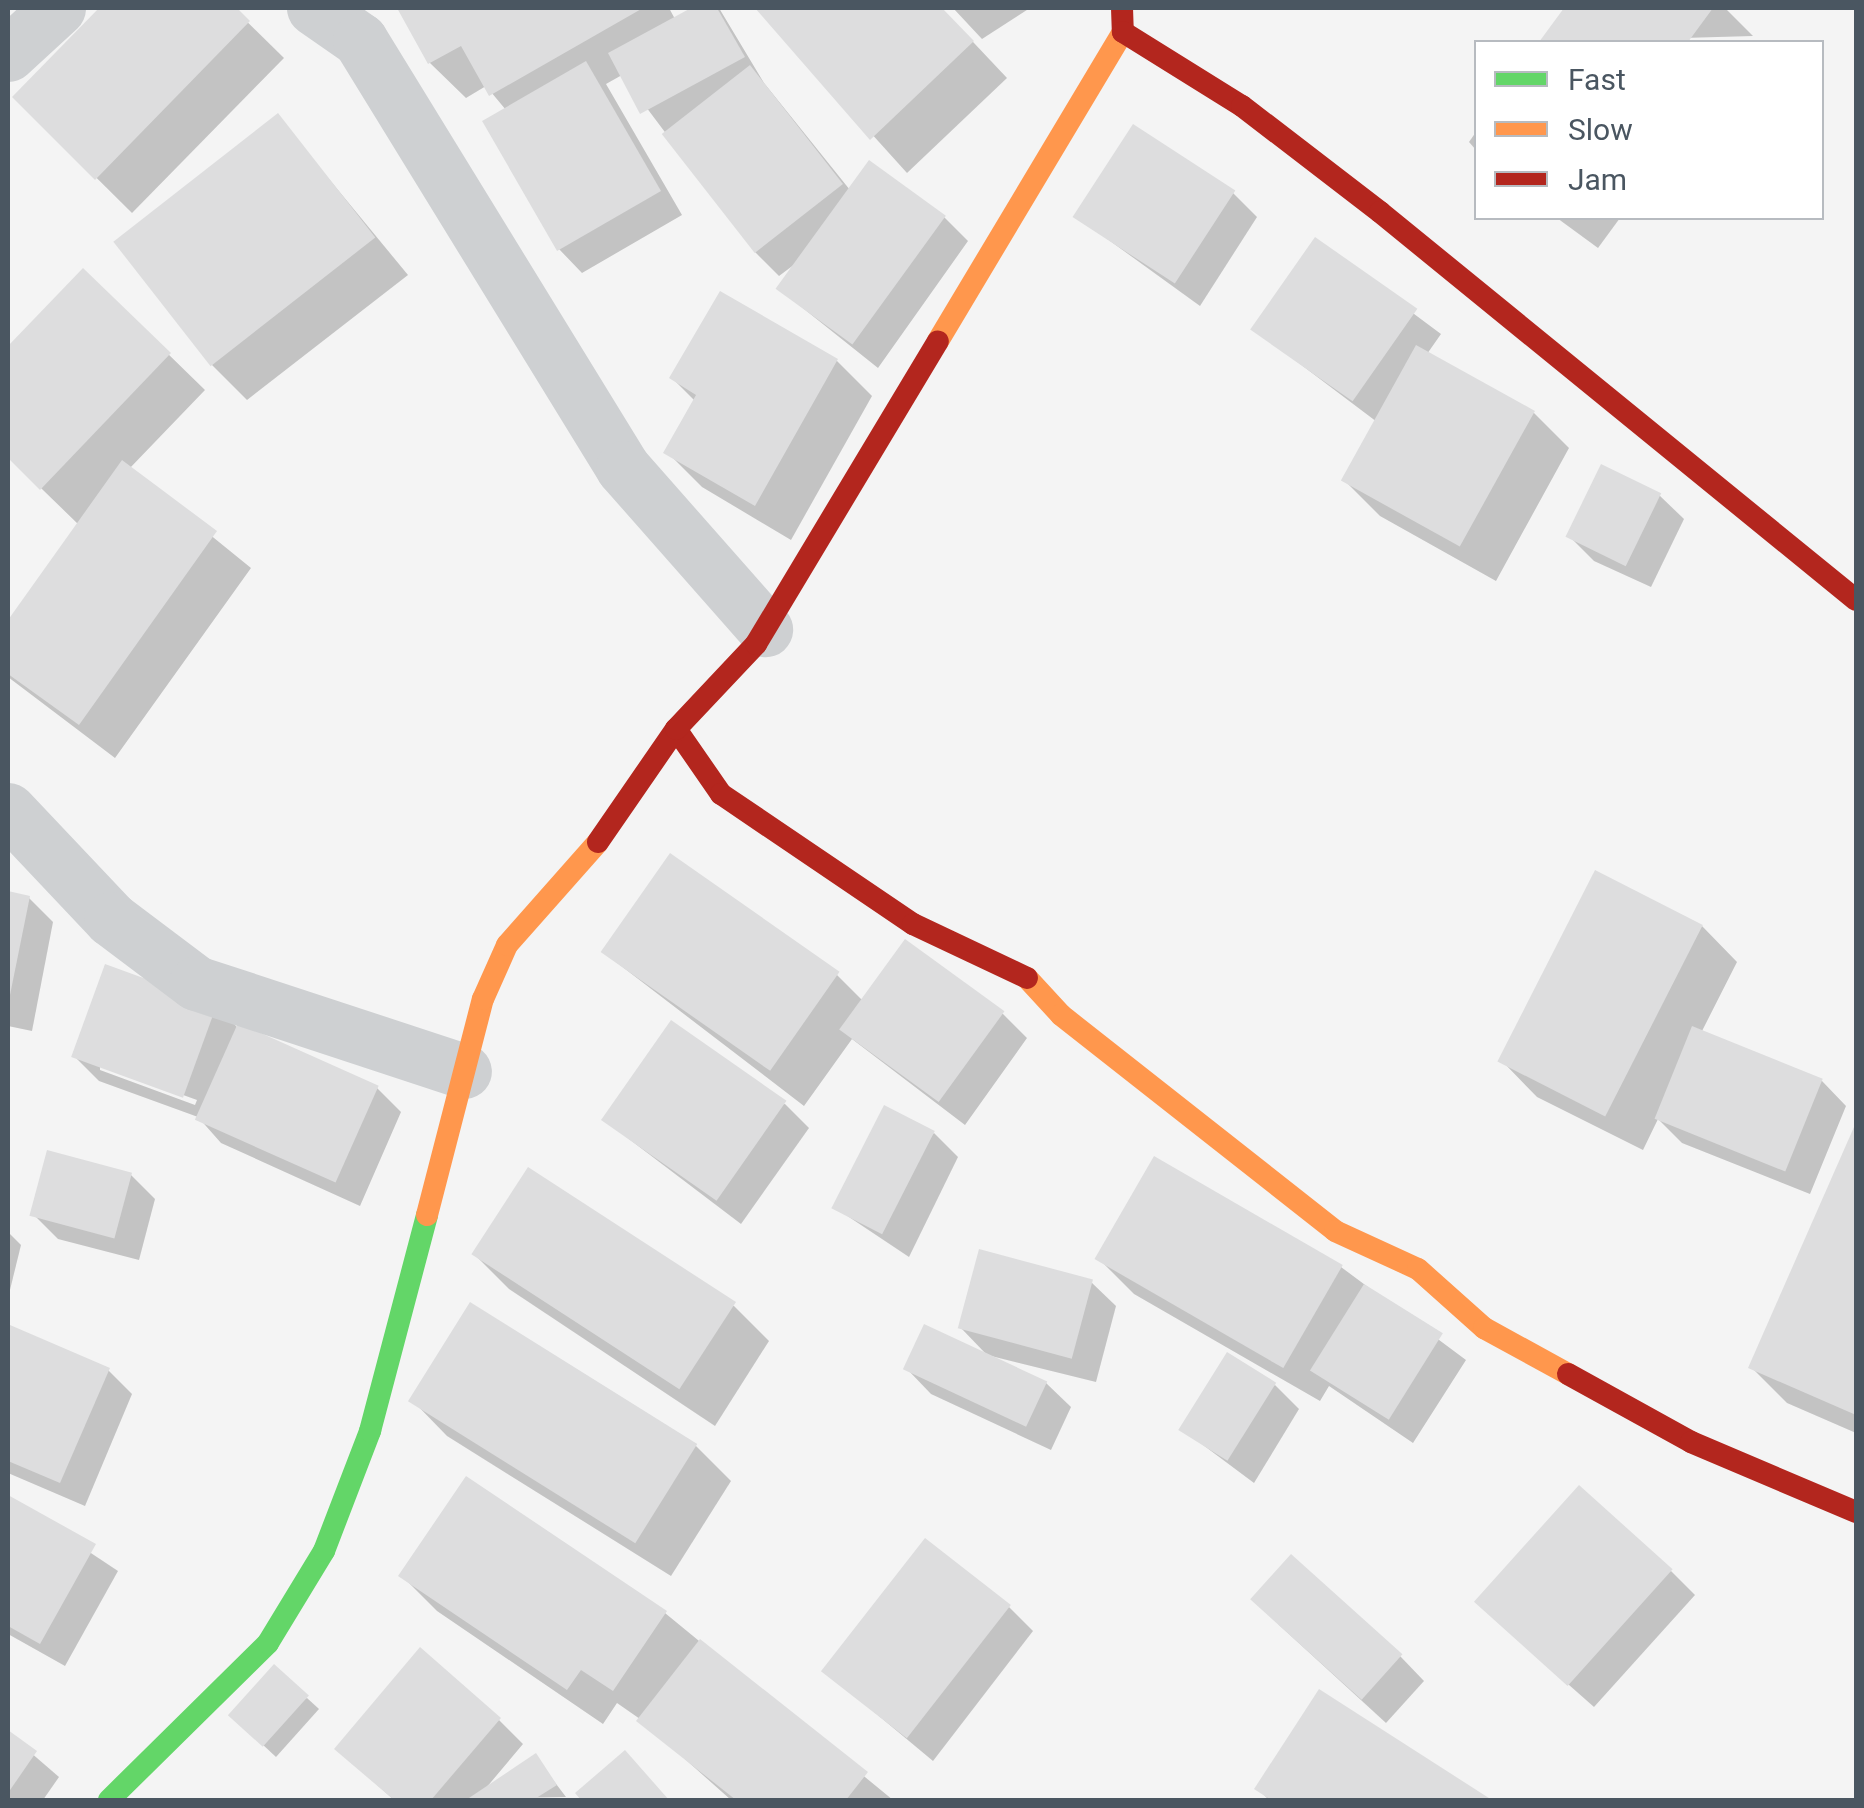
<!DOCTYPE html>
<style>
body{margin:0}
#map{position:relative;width:1864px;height:1808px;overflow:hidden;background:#f4f4f4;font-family:Roboto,sans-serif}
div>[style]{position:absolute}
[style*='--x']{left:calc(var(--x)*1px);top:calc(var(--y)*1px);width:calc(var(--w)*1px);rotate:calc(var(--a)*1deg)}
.shadow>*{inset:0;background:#0003}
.building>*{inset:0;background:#ddddde;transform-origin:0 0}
.street>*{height:55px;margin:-27.5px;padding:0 27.5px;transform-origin:27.5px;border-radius:27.5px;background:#ced0d2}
.fast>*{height:22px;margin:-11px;padding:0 11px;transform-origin:11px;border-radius:11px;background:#63d668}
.slow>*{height:22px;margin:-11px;padding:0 11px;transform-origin:11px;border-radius:11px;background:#ff974d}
.jam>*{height:22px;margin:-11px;padding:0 11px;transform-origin:11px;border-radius:11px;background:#b3261e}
span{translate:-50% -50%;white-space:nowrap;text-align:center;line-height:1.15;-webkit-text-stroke:8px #fff;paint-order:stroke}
.frame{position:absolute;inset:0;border:10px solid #4a5661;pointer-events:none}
.legend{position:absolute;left:1474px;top:40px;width:350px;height:180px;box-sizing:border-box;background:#fff;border:2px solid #b7bbc0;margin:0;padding:12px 18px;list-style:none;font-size:30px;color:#4a5661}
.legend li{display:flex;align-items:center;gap:20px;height:50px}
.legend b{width:50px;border:2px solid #b7bbc0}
</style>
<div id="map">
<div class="shadow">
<div style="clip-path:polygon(103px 8px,233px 8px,284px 58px,132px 213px,15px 97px)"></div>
<div style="clip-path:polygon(400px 8px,669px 8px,675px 19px,719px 8px,764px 83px,850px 190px,944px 217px,968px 241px,878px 368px,779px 289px,795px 264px,779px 276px,755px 252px,622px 75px,606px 84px,682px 215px,582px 273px,558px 248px,506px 110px,486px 86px,466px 98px,430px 63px)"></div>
<div style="clip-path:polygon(758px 8px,941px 8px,1007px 78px,907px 173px)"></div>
<div style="clip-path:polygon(953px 8px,1030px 8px,982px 39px)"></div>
<div style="clip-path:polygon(1568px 8px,1725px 8px,1753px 36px,1542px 42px)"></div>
<div style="clip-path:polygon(277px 116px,408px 275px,247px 400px,212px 365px)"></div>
<div style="clip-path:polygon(1476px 132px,1476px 150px,1469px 142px)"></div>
<div style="clip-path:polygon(1233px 193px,1257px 217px,1200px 306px,1077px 217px)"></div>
<div style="clip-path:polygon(1557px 218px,1620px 218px,1598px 248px)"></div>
<div style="clip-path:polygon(1316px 241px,1441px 334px,1427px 354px,1534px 413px,1569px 448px,1496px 581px,1380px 516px,1344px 480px,1377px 422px,1255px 330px)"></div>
<div style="clip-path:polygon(83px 271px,205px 390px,129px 469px,251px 568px,115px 758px,8px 677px,8px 624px,79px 525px,8px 456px,8px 350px)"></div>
<div style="clip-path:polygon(837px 361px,872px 396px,791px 540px,702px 487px,667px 452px,695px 401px,672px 378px)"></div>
<div style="clip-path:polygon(1659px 495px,1684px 519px,1651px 587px,1594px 561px,1570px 537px)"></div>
<div style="clip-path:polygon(8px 894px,29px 898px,53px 922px,32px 1031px,8px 1026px)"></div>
<div style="clip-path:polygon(1702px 926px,1737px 962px,1701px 1033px,1822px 1081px,1846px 1106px,1810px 1194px,1682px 1143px,1658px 1119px,1643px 1150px,1537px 1097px,1502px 1061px)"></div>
<div style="clip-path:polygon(603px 952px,837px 975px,863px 1001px,1003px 1014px,1027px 1038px,965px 1125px,852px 1039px,804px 1106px)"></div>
<div style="clip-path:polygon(evenodd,216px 1006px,238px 1028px,377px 1088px,401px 1112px,360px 1206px,221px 1143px,198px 1117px,99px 1081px,75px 1057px,216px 1006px,100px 1065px,197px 1100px,195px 1105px,100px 1070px,100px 1065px)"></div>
<div style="clip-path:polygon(785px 1104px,809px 1128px,741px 1224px,604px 1120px)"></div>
<div style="clip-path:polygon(1855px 1130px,1856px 1131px,1856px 1433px,1787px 1403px,1751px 1367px)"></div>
<div style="clip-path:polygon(934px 1133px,958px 1157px,909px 1257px,837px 1209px)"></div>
<div style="clip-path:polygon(131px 1175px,155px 1199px,139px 1260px,58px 1239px,34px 1215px)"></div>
<div style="clip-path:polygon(8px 1232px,21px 1245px,8px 1298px)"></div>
<div style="clip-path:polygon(474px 1254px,734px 1306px,769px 1341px,715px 1426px,509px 1289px)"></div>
<div style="clip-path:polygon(1098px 1258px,1341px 1267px,1466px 1360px,1413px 1443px,1329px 1386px,1320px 1401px,1134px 1294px)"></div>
<div style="clip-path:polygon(1091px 1282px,1116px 1306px,1096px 1382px,987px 1355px,960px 1327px)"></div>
<div style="clip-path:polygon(11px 1329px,108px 1370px,132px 1394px,85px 1506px,8px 1473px)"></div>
<div style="clip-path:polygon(907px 1369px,1046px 1383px,1071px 1407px,1051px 1450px,931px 1394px)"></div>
<div style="clip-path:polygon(1275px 1385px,1299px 1409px,1254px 1483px,1183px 1430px)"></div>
<div style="clip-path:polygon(412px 1400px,696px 1446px,731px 1481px,671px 1576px,447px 1436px)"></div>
<div style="clip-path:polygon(8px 1498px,118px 1571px,65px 1666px,8px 1634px)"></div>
<div style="clip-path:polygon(1671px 1571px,1695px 1595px,1594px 1707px,1502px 1626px)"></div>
<div style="clip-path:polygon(402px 1576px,665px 1613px,893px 1800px,731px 1800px,640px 1719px,617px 1703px,603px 1724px,437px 1611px)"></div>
<div style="clip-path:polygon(1009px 1607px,1033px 1631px,933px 1761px,825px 1671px)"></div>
<div style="clip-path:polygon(1278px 1624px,1400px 1656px,1424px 1681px,1386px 1723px)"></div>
<div style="clip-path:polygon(1320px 1692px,1488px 1800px,1269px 1800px,1258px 1789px)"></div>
<div style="clip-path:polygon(307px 1698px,319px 1709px,276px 1757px,244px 1727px)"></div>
<div style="clip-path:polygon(499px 1720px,523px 1744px,486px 1788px,535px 1756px,566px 1797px,394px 1800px,337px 1749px)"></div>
<div style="clip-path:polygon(8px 1733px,59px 1777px,43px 1800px,8px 1800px)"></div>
</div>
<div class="building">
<div style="clip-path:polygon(99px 8px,237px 8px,250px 21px,95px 180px,12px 97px)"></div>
<div style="clip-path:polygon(397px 8px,643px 8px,489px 96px,461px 46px,428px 64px)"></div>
<div style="clip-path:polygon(691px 8px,717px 8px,745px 57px,640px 114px,608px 53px)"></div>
<div style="clip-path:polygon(755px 8px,942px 8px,974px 41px,870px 140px)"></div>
<div style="clip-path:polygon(1564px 8px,1713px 8px,1688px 42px,1539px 42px)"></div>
<div style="left:586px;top:61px;width:150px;height:120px;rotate:60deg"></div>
<div style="left:750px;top:65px;width:151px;height:112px;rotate:52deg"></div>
<div style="left:278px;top:113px;width:158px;height:209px;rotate:52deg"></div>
<div style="left:1133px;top:124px;width:122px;height:111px;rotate:33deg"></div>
<div style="left:869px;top:160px;width:95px;height:159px;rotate:36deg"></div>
<div style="left:1315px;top:237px;width:125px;height:113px;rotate:35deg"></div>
<div style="clip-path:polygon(83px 268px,171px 353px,40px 490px,8px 458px,8px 346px)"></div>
<div style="clip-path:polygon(720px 291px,838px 359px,755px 506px,663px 453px,696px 395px,669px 378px)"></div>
<div style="left:1416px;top:345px;width:136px;height:155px;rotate:29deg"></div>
<div style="clip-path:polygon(122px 460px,217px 531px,79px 725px,8px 674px,8px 620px)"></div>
<div style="left:1601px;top:464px;width:67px;height:81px;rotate:26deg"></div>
<div style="left:670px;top:853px;width:207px;height:121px;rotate:35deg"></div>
<div style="left:1595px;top:870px;width:121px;height:215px;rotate:27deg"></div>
<div style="clip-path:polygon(8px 891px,30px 896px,9px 1000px,8px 1000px)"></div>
<div style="left:905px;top:939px;width:123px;height:112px;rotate:36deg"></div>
<div style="left:105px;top:964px;width:119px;height:99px;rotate:20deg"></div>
<div style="left:671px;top:1020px;width:141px;height:122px;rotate:35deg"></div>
<div style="left:238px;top:1023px;width:154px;height:106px;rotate:24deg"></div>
<div style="left:1692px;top:1026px;width:141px;height:100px;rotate:22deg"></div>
<div style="left:884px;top:1105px;width:57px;height:116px;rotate:27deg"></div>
<div style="clip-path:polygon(1854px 1127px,1856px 1128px,1856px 1415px,1748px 1368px)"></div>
<div style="left:47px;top:1150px;width:88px;height:68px;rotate:15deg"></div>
<div style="left:1154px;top:1156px;width:218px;height:119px;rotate:30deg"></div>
<div style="left:528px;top:1167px;width:248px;height:104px;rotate:33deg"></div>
<div style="left:979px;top:1249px;width:118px;height:82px;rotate:15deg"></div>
<div style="left:1364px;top:1284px;width:93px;height:102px;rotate:32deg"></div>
<div style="left:470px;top:1302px;width:268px;height:117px;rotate:32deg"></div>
<div style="left:924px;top:1324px;width:136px;height:50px;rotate:25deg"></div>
<div style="clip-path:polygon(10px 1325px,110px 1368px,60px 1483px,8px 1461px)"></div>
<div style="left:1227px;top:1352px;width:58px;height:92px;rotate:32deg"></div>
<div style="clip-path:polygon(466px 1476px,667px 1611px,613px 1691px,581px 1670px,567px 1690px,398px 1576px)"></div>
<div style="left:1579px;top:1485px;width:126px;height:157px;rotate:42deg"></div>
<div style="clip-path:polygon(8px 1495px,96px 1544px,40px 1644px,8px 1626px)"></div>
<div style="left:925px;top:1538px;width:109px;height:169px;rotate:38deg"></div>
<div style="left:1291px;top:1554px;width:150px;height:61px;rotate:42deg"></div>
<div style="clip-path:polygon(700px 1639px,868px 1772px,846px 1800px,736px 1800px,636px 1721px)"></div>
<div style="clip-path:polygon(420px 1647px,501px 1718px,431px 1800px,394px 1800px,334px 1749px)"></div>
<div style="left:274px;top:1664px;width:47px;height:69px;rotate:42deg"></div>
<div style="clip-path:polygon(1319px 1689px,1492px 1800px,1271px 1800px,1254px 1789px)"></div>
<div style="clip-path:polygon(8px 1730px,37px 1751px,8px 1793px)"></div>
<div style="clip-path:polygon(625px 1750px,669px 1800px,581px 1800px,575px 1793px)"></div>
<div style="clip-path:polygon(536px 1753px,557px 1785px,533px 1800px,466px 1800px)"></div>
</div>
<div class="street">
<div style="--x:314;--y:8;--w:56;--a:34.8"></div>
<div style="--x:360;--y:40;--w:502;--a:58.43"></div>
<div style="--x:623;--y:468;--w:215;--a:48.6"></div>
<div style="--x:8;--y:54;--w:68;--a:-42.6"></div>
<div style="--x:8;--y:810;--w:150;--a:46.6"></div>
<div style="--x:111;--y:919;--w:106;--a:37"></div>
<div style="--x:196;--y:983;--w:282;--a:18.2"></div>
</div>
<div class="fast">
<div style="--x:109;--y:1800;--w:223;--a:-44.6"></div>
<div style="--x:268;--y:1643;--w:108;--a:-58.7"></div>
<div style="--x:324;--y:1551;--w:129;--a:-69"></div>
<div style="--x:370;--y:1431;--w:223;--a:-75.2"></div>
</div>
<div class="slow">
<div style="--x:938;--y:341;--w:360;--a:-59.1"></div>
<div style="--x:1027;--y:978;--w:50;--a:47.4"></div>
<div style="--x:1061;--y:1015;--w:349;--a:38.2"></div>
<div style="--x:1335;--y:1231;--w:91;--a:24.6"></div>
<div style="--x:1418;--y:1269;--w:89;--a:41.8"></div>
<div style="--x:1484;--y:1328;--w:96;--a:28.7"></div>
<div style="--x:427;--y:1215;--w:223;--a:-75.5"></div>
<div style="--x:483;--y:999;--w:59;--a:-66"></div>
<div style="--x:507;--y:945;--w:137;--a:-48.5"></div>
</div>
<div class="jam">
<div style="--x:1122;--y:8;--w:24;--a:88"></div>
<div style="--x:1123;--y:32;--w:140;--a:31.9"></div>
<div style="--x:1242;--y:106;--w:174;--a:37.5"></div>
<div style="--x:1380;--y:212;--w:614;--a:39.18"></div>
<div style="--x:676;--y:729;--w:79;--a:55.3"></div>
<div style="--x:721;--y:794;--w:232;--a:34.1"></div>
<div style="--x:913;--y:924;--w:126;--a:25.3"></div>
<div style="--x:598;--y:842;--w:137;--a:-55.4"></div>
<div style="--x:676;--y:729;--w:117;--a:-46.7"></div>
<div style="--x:756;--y:644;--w:353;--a:-59"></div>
<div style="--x:1568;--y:1374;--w:141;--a:28.9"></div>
<div style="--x:1691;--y:1442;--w:179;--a:23"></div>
</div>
<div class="frame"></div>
<ul class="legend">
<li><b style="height:12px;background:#63d668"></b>Fast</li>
<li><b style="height:12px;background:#ff974d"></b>Slow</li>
<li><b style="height:12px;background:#b3261e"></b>Jam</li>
</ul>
</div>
